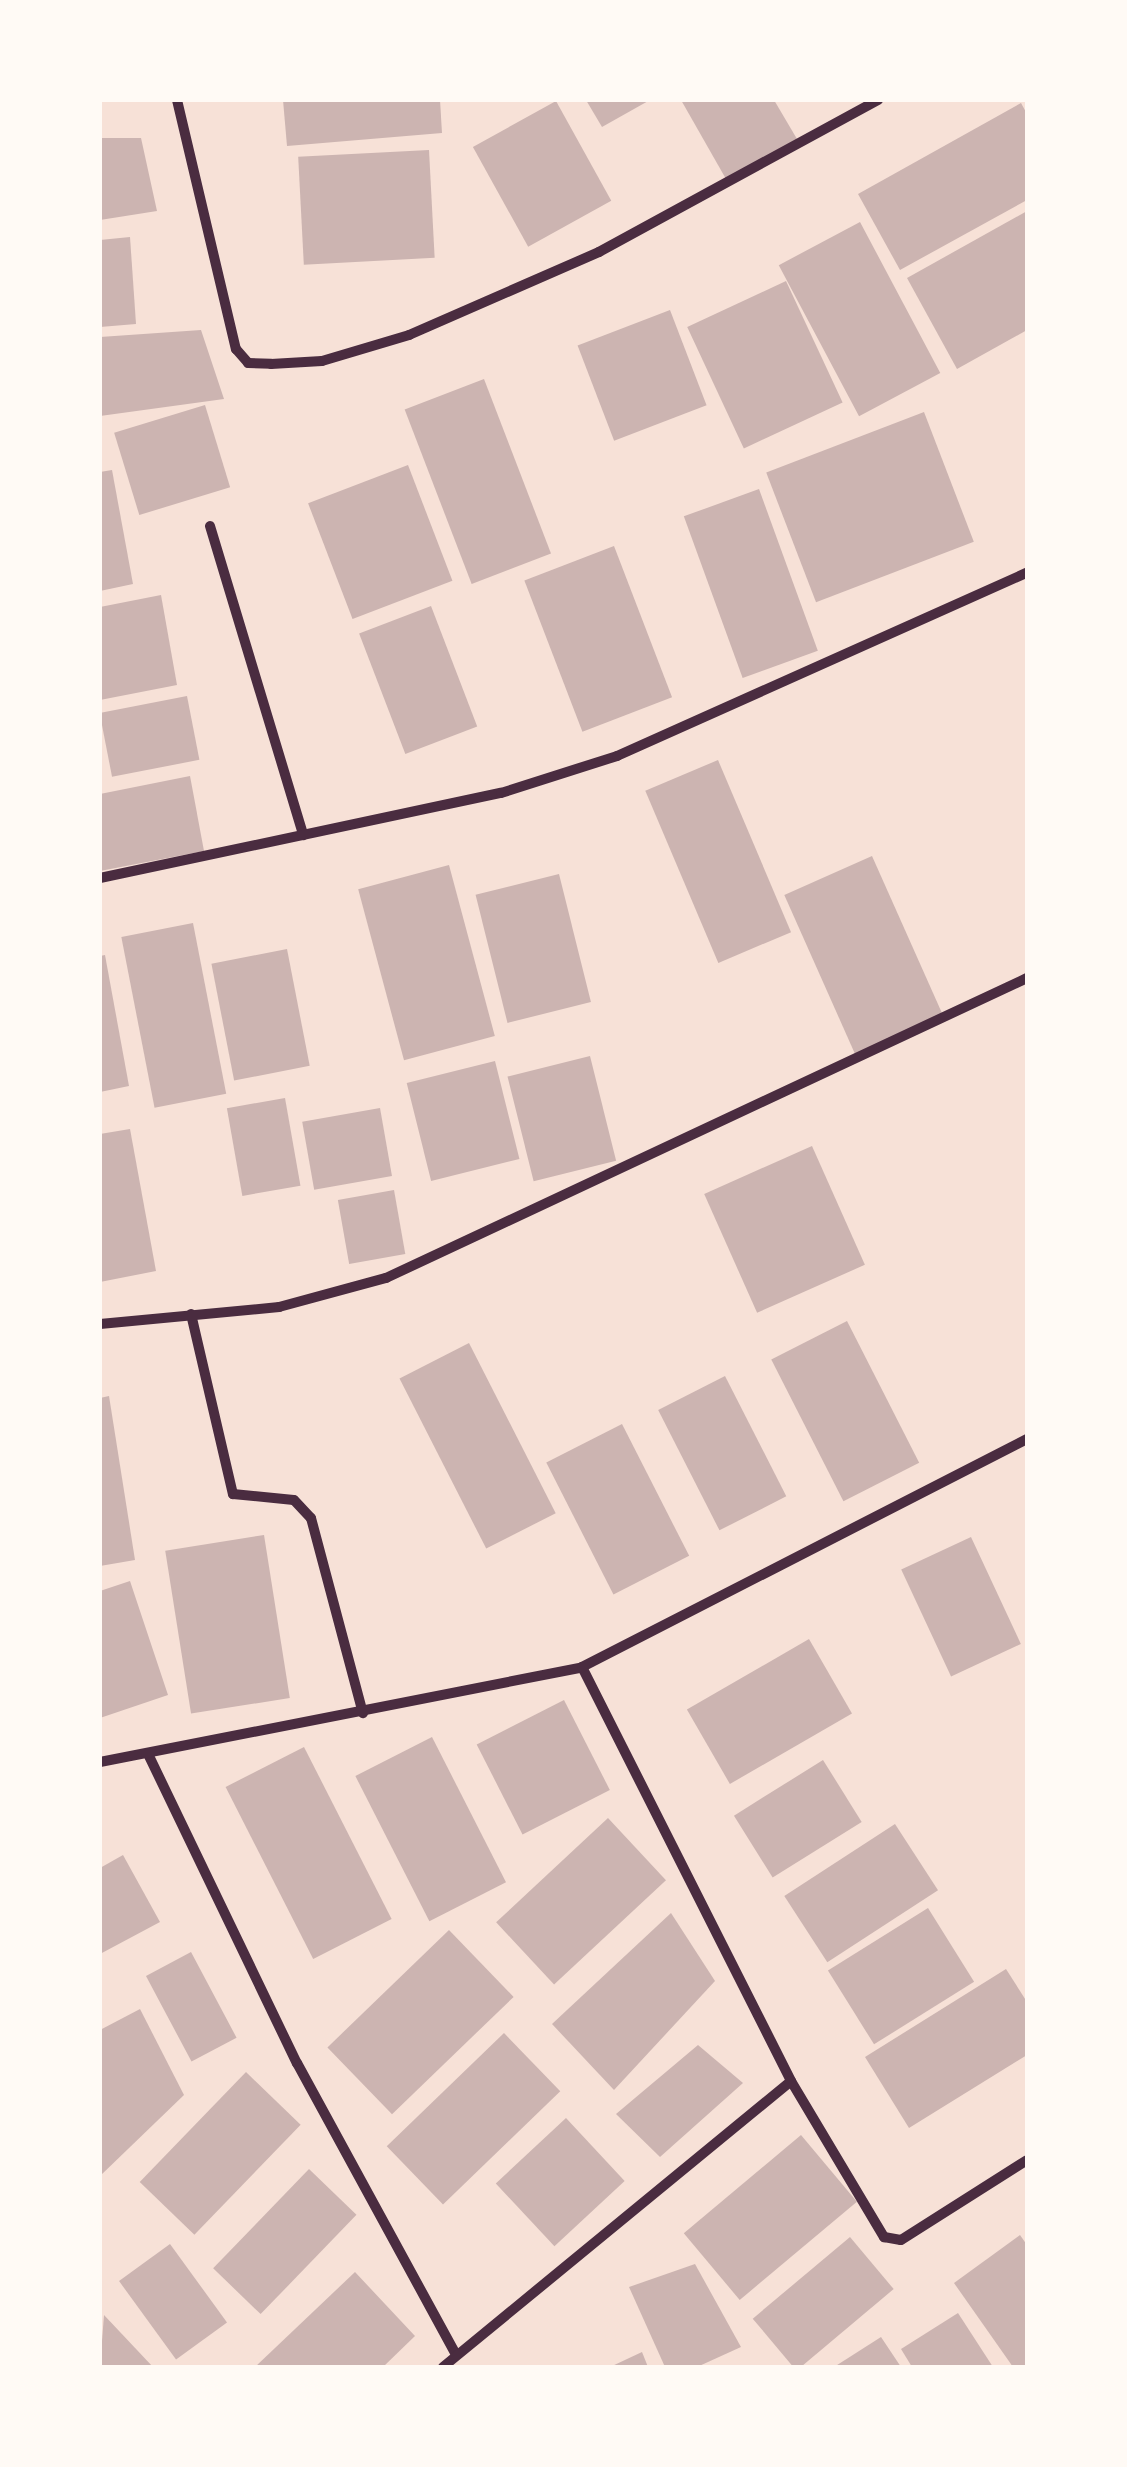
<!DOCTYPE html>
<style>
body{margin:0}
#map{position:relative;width:1127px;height:2467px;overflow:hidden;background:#f7e1d7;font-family:"Zilla Slab",serif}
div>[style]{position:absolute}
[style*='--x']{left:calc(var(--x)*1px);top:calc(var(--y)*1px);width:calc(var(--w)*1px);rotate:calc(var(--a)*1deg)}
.building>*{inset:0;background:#ccb4b1;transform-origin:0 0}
.minor>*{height:10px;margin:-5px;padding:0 5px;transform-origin:5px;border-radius:5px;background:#4a2c40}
span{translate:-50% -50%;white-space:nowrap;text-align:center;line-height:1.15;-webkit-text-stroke:10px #fffaf5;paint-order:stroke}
.frame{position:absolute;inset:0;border:102px solid #fffaf5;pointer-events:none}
</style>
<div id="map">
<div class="building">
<div style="clip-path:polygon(283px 100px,440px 100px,442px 133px,287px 146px)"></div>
<div style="clip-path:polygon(586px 100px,650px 100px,602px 127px)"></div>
<div style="clip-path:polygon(681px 100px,774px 100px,797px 139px,726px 179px)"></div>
<div style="left:556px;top:101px;width:114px;height:95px;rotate:61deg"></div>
<div style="clip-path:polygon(1021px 103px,1027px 114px,1027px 200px,900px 270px,858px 194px)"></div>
<div style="clip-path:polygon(100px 138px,141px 138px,157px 211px,100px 220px)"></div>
<div style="left:429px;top:150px;width:108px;height:131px;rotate:87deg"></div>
<div style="clip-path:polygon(1027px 211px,1027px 330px,957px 369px,907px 278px)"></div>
<div style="left:860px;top:222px;width:171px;height:92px;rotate:62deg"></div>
<div style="clip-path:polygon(130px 237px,136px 324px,100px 327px,100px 240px)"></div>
<div style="left:786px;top:281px;width:134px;height:109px;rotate:65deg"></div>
<div style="left:670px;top:310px;width:102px;height:99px;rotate:69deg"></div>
<div style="clip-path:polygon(201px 330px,224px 399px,100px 416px,100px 337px)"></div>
<div style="left:484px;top:379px;width:187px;height:85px;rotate:69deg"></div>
<div style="left:205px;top:405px;width:86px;height:95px;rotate:73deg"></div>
<div style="left:924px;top:412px;width:139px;height:169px;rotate:69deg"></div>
<div style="left:408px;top:465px;width:124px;height:107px;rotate:69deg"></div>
<div style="clip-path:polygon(112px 470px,133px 584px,100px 591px,100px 472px)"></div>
<div style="left:759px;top:489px;width:172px;height:80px;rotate:70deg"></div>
<div style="left:614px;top:546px;width:162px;height:96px;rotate:69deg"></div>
<div style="clip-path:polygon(161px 595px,177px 685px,100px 700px,100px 607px)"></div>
<div style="left:431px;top:606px;width:129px;height:77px;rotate:69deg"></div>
<div style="left:187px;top:696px;width:65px;height:89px;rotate:79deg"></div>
<div style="left:718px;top:760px;width:187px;height:79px;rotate:67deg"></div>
<div style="clip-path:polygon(190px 776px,204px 851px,100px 871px,100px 794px)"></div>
<div style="left:872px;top:856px;width:175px;height:96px;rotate:66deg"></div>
<div style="left:449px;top:865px;width:177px;height:94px;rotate:75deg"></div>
<div style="left:559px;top:874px;width:132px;height:86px;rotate:76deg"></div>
<div style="left:193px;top:923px;width:174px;height:73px;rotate:79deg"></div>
<div style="left:287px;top:949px;width:119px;height:77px;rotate:79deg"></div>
<div style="clip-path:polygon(105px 955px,129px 1086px,100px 1092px,100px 956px)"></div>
<div style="left:590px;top:1056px;width:108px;height:85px;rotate:76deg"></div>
<div style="left:495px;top:1061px;width:101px;height:91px;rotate:76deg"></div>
<div style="left:285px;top:1098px;width:89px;height:59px;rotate:80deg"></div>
<div style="left:380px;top:1108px;width:69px;height:79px;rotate:80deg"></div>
<div style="clip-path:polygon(130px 1129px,156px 1271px,100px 1282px,100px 1134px)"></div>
<div style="left:812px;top:1146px;width:130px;height:118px;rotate:66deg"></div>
<div style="left:394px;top:1190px;width:65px;height:57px;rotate:80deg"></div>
<div style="left:847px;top:1321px;width:159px;height:85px;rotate:63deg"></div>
<div style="left:469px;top:1343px;width:191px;height:78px;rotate:63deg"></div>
<div style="left:725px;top:1376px;width:135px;height:75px;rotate:63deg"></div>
<div style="clip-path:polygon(109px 1396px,135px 1560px,100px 1566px,100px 1398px)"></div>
<div style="left:622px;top:1424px;width:148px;height:85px;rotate:63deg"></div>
<div style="left:264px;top:1535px;width:165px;height:100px;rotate:81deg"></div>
<div style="left:971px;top:1537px;width:118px;height:77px;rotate:65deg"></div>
<div style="clip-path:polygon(130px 1581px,168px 1695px,100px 1718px,100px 1591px)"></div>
<div style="left:809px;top:1639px;width:86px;height:141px;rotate:60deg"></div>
<div style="left:564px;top:1700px;width:101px;height:98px;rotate:63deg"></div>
<div style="left:432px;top:1737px;width:163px;height:86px;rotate:63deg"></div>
<div style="left:304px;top:1747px;width:193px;height:88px;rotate:63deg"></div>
<div style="left:823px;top:1760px;width:73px;height:105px;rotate:58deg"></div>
<div style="left:608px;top:1818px;width:85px;height:153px;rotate:47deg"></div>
<div style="left:895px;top:1824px;width:79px;height:132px;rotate:57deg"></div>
<div style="clip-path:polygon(123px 1855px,160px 1922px,100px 1954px,100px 1868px)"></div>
<div style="left:928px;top:1908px;width:87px;height:118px;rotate:58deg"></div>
<div style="clip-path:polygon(671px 1913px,715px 1981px,614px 2090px,552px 2024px)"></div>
<div style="left:449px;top:1930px;width:93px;height:169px;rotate:46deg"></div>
<div style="left:191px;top:1952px;width:97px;height:51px;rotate:62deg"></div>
<div style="clip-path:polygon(1006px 1969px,1027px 2002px,1027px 2055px,909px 2128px,865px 2057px)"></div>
<div style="clip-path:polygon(140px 2009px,184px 2095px,100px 2176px,100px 2030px)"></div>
<div style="left:504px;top:2033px;width:81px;height:163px;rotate:46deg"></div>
<div style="clip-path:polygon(698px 2045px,743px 2083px,660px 2157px,616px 2114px)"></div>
<div style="left:246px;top:2072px;width:76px;height:153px;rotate:44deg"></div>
<div style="left:566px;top:2118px;width:86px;height:96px;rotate:47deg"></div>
<div style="left:801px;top:2135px;width:87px;height:153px;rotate:50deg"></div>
<div style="left:309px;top:2169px;width:66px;height:138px;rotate:44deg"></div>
<div style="clip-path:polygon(1020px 2235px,1027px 2245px,1027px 2367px,1013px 2367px,954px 2283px)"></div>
<div style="left:850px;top:2237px;width:68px;height:127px;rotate:50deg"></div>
<div style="left:170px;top:2244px;width:97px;height:63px;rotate:54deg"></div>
<div style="clip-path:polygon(695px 2264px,741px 2347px,697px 2367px,665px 2367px,629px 2287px)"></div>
<div style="clip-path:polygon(355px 2272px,415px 2336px,383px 2367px,255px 2367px)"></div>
<div style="clip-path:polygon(958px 2313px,993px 2367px,912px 2367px,901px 2349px)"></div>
<div style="clip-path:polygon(104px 2315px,153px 2367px,100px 2367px)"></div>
<div style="clip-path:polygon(881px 2337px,901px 2367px,834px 2367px)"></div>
<div style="clip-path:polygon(642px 2352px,648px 2367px,610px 2367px)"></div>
</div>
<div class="minor">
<div style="--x:177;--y:100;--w:256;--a:76.7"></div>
<div style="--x:236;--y:349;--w:18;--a:49"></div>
<div style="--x:248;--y:363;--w:23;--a:2"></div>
<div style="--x:271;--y:364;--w:51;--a:-3.4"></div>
<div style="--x:322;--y:361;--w:91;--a:-16.6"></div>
<div style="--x:409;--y:335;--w:207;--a:-23.6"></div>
<div style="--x:599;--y:252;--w:318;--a:-28.6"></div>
<div style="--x:210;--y:526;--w:323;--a:73.2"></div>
<div style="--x:100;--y:878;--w:410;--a:-12"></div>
<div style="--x:501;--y:793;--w:122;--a:-17.7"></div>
<div style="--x:617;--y:756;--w:449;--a:-24.1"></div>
<div style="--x:191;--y:1314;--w:185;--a:76.9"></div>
<div style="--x:233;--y:1494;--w:61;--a:5.6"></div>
<div style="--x:294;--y:1500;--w:25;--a:47"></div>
<div style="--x:311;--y:1518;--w:202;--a:75.1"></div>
<div style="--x:100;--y:1324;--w:180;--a:-5.4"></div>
<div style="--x:279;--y:1307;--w:111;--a:-15.2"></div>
<div style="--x:386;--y:1278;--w:708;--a:-25.08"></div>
<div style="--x:582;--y:1667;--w:464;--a:63.2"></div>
<div style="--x:791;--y:2081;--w:182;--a:59.2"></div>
<div style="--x:884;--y:2237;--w:17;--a:10"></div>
<div style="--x:901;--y:2240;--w:149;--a:-32.4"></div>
<div style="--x:149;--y:1756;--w:341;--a:64.3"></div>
<div style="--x:297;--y:2063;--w:332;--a:61.4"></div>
<div style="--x:100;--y:1762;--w:491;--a:-11.1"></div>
<div style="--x:582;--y:1667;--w:500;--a:-27.13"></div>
<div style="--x:443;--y:2367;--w:450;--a:-39.4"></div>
</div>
<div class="frame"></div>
</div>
